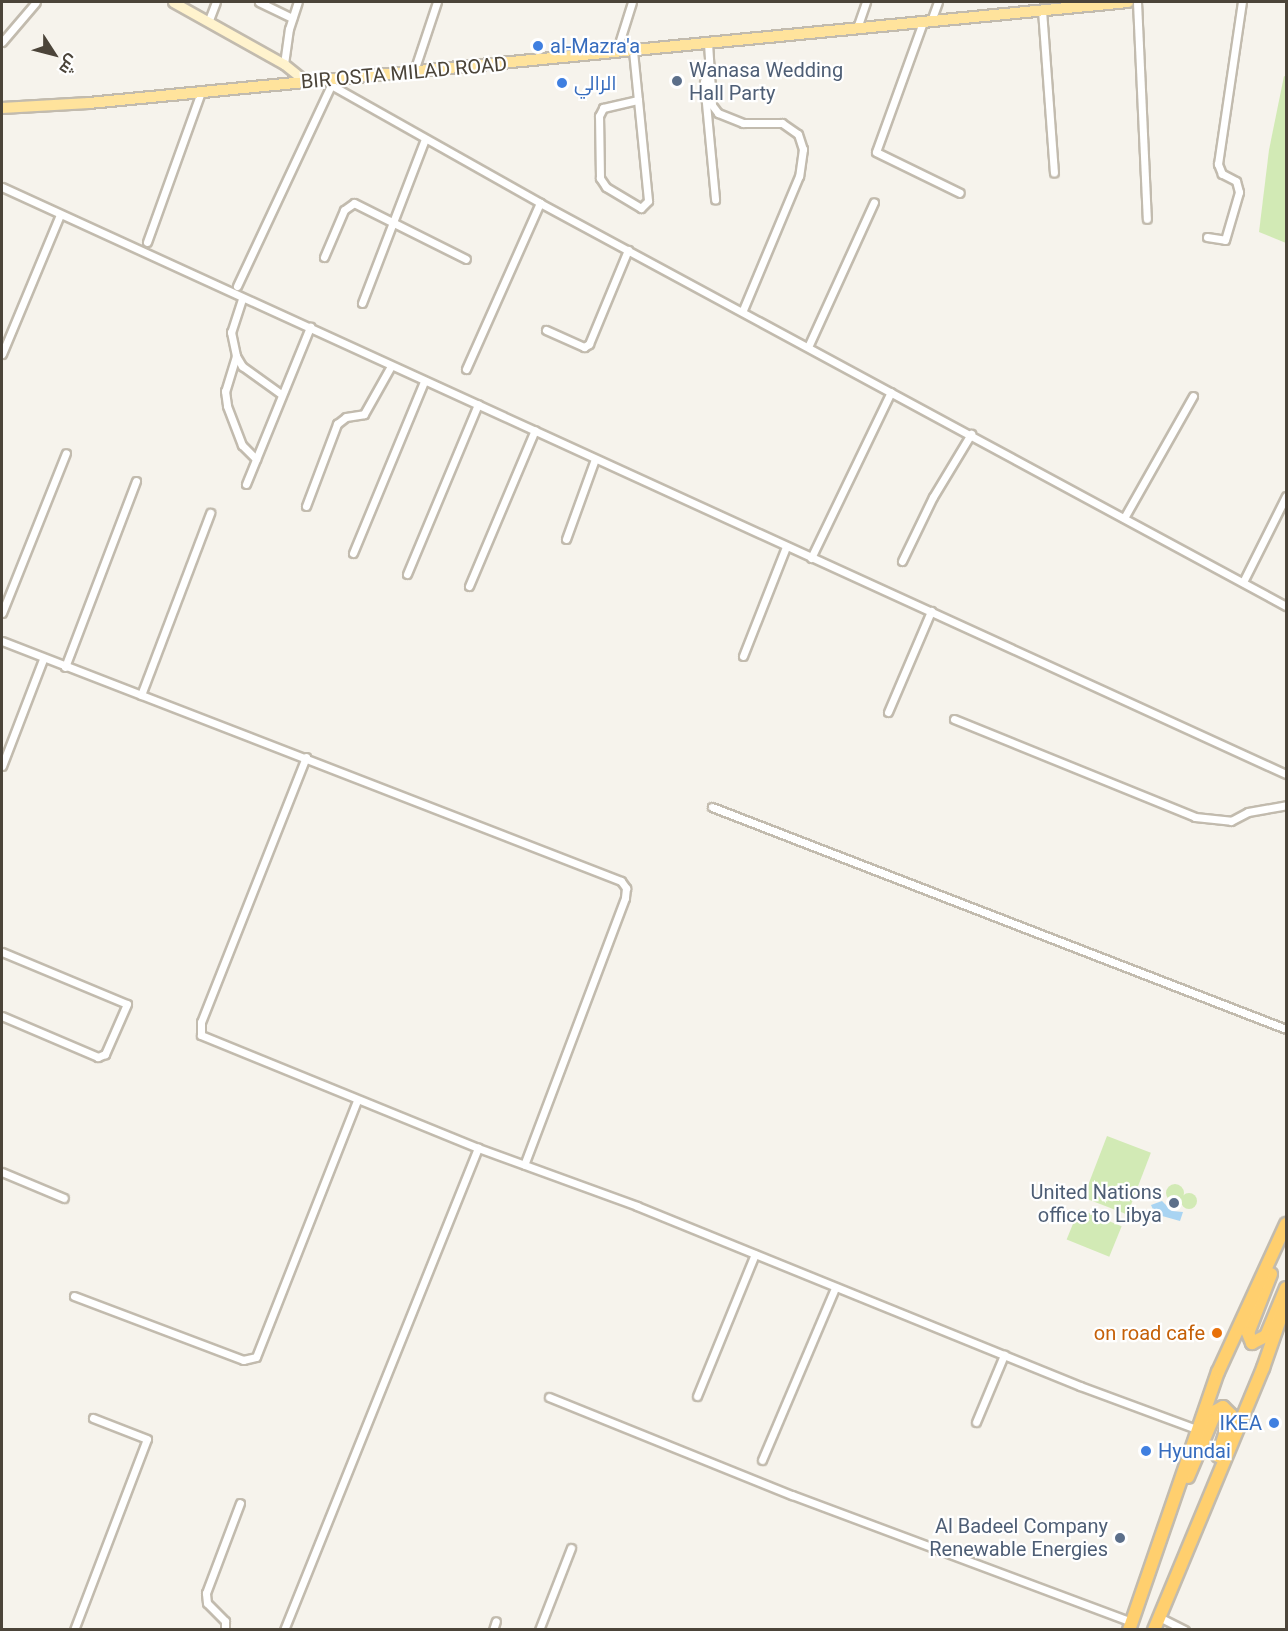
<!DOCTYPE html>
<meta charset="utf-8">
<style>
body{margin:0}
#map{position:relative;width:1288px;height:1631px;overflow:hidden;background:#f6f3ec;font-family:Roboto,Cairo,sans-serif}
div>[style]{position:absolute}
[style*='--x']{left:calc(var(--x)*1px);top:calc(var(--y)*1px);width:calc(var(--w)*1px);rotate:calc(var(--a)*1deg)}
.green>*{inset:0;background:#d2eab5;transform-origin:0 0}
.round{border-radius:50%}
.water>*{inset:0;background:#a9d4f2}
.roads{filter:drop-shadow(2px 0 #c2bbae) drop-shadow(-2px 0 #c2bbae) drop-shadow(0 2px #c2bbae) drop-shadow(0 -2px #c2bbae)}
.street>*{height:7px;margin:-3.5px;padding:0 3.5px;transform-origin:3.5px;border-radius:3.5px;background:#fff}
.secondary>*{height:9px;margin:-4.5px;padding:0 4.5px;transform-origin:4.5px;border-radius:4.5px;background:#fff3cd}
.primary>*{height:10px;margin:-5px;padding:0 5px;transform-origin:5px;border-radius:5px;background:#ffe39c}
.highway>*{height:12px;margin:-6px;padding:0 6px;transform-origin:6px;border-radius:6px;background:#ffcf6e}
.dots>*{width:16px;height:16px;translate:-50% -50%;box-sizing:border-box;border:3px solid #fff;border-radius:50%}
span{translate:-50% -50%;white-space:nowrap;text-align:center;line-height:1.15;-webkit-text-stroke:4.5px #fff;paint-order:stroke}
.shop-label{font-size:20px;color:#366cbe}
.left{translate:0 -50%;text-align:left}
.right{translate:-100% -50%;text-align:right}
.service-label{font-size:20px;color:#4e5e75}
.street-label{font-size:20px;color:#4b4439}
.food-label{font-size:20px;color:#c56008}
.frame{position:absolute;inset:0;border:3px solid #4b4439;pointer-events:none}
.north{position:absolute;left:24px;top:24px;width:60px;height:60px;-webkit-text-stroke:4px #fff;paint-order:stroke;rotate:126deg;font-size:16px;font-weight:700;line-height:24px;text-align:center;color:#4b4439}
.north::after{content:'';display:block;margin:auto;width:21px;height:27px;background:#4b4439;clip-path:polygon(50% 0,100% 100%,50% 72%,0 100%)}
</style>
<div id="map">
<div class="green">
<div style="clip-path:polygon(1284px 76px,1286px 77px,1286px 243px,1259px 232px,1269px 150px)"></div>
<div style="left:1107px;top:1136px;width:47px;height:66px;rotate:21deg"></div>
<div class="round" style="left:1166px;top:1184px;width:18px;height:18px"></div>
<div class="round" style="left:1181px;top:1193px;width:16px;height:16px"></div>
<div style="left:1079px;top:1209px;width:46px;height:33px;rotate:22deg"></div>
</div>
<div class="water">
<div style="clip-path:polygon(1162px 1201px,1172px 1211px,1183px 1212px,1180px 1221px,1155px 1214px,1151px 1205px)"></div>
</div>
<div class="roads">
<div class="street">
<div style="--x:259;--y:2;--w:37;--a:26"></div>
<div style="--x:1137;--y:2;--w:217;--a:87.4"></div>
<div style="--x:1042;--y:10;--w:163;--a:85.8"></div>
<div style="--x:209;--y:20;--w:19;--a:-69"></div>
<div style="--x:931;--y:21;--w:20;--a:-70"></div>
<div style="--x:923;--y:22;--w:138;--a:109.9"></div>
<div style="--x:876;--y:152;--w:93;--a:26"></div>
<div style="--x:857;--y:28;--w:28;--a:-71"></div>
<div style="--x:2;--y:42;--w:52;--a:-49.6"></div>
<div style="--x:708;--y:43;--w:62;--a:86.3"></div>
<div style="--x:712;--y:105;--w:10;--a:53"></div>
<div style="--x:718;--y:113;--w:27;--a:22"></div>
<div style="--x:743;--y:123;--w:39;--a:0"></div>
<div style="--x:782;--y:123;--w:19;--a:35"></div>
<div style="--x:798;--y:134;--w:16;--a:72"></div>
<div style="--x:803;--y:149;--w:27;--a:98"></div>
<div style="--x:799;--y:176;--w:147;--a:112.7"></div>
<div style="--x:633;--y:51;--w:49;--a:84.2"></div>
<div style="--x:638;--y:100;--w:101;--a:84.3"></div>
<div style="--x:648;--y:201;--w:10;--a:135"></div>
<div style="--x:641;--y:208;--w:41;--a:-149"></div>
<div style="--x:606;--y:187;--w:11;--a:-124"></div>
<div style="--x:600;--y:178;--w:62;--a:-90.9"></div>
<div style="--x:599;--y:116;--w:9;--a:-63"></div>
<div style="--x:603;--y:108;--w:36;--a:-13"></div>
<div style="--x:616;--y:53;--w:53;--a:-72.6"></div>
<div style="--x:284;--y:64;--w:35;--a:-82"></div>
<div style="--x:289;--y:29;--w:28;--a:-72"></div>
<div style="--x:708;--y:68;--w:15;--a:106"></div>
<div style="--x:704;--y:82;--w:118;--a:84.6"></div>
<div style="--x:414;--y:71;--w:73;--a:-71.6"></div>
<div style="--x:328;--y:79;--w:7;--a:63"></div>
<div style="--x:331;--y:85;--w:240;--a:29.4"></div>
<div style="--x:540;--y:203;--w:848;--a:28.38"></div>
<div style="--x:2;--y:187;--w:1412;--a:24.57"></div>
<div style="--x:1207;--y:237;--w:18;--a:9"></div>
<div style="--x:1225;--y:240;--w:50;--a:-73.7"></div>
<div style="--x:1239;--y:192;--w:11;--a:-105"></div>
<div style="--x:1236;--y:181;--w:16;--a:-153"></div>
<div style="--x:1222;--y:174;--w:11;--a:-112"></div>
<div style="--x:1218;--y:164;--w:164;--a:-81.6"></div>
<div style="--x:147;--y:242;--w:159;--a:-70.2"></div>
<div style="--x:324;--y:257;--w:51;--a:-66.9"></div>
<div style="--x:344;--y:210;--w:12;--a:-35"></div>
<div style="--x:354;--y:203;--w:125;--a:26.6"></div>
<div style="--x:237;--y:286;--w:222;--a:-64.9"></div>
<div style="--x:242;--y:299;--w:35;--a:108"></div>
<div style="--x:231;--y:332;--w:25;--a:78"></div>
<div style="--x:236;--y:356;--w:12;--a:59"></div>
<div style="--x:242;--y:366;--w:48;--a:35.7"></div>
<div style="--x:362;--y:303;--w:176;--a:-69"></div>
<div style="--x:546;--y:330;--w:42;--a:24.1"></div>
<div style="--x:584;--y:347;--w:6;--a:-31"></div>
<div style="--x:589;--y:344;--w:102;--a:-67.5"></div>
<div style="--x:808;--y:347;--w:159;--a:-65.5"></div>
<div style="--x:2;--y:354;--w:151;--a:-67.4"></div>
<div style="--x:236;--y:356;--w:37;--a:107"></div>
<div style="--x:225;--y:391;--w:15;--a:82"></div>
<div style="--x:227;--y:406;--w:42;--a:69"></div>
<div style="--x:242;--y:445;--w:20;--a:45"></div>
<div style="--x:466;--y:369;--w:182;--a:-66"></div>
<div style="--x:246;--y:484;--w:170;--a:-67.8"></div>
<div style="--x:306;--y:506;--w:88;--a:-69.3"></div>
<div style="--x:337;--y:424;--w:11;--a:-38"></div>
<div style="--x:346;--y:417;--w:18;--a:-9"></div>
<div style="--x:364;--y:414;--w:55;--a:-60.6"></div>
<div style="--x:1124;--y:518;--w:140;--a:-60.5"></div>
<div style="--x:566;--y:539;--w:85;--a:-70.1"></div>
<div style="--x:353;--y:553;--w:185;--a:-67.5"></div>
<div style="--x:811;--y:558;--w:184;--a:-64.3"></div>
<div style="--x:902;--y:561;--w:71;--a:-64.2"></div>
<div style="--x:933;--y:497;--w:74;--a:-58.9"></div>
<div style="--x:407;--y:574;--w:184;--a:-67.3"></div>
<div style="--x:1243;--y:582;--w:96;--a:-63.4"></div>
<div style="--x:469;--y:586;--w:169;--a:-67.1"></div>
<div style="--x:2;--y:613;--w:172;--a:-68.2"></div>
<div style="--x:2;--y:641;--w:664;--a:21.19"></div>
<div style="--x:621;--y:881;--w:9;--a:54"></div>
<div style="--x:626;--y:888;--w:10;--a:96"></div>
<div style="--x:625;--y:898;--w:285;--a:110.7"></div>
<div style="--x:743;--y:656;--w:117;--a:-68.5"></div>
<div style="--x:65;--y:667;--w:199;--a:-69.1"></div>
<div style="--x:141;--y:695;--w:195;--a:-69.2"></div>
<div style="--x:888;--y:712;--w:110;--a:-66.9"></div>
<div style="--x:954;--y:719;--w:260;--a:22.1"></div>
<div style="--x:1195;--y:817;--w:36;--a:6"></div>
<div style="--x:1231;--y:821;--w:19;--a:-28"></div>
<div style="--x:1248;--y:812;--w:39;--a:-10"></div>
<div style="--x:306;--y:757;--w:285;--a:111.6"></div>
<div style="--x:201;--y:1022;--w:13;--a:90"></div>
<div style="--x:201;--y:1035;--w:299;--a:22.2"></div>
<div style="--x:2;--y:766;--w:115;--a:-69"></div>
<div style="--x:712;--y:807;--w:615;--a:21.14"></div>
<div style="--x:2;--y:952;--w:135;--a:22.6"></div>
<div style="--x:127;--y:1004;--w:55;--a:113.7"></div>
<div style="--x:105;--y:1054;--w:8;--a:157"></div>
<div style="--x:98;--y:1057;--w:104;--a:-156.9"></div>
<div style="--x:2;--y:1172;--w:67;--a:22.8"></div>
<div style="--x:74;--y:1296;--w:181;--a:20.7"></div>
<div style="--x:243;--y:1360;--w:13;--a:-13"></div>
<div style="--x:256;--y:1357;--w:276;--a:-68.5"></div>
<div style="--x:697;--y:1396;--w:153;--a:-67.8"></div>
<div style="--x:549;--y:1397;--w:262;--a:22"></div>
<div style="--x:792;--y:1495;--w:362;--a:20.5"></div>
<div style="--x:976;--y:1422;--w:73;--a:-67.3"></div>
<div style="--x:762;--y:1460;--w:187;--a:-67"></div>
<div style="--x:1159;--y:1617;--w:29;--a:27"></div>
<div style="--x:74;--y:1630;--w:204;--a:-69.1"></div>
<div style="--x:147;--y:1439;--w:58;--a:-158.7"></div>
<div style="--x:225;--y:1630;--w:9;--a:-90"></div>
<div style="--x:225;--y:1621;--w:25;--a:-135"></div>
<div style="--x:207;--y:1603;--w:10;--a:-96"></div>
<div style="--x:206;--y:1593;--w:96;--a:-69.3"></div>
<div style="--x:284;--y:1630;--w:520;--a:-68.08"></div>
<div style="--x:478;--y:1148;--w:169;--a:20"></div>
<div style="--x:637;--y:1206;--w:478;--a:22.1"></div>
<div style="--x:1080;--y:1386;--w:124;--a:20.3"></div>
<div style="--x:493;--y:1630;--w:9;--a:-72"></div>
<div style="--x:539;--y:1630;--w:88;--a:-68.7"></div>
</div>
<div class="secondary">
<div style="--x:173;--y:2;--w:127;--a:29.2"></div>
<div style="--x:284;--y:64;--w:28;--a:39"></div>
</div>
<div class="primary">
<div style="--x:2;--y:108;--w:87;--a:-3.3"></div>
<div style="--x:89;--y:103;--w:1044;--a:-5.55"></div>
</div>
<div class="highway">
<div style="--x:1271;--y:1274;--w:63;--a:111.3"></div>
<div style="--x:1248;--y:1333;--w:11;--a:68"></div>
<div style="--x:1252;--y:1343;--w:16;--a:-27"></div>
<div style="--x:1266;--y:1336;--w:52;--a:-67.4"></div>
<div style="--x:1188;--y:1477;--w:72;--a:-67"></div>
<div style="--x:1216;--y:1411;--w:8;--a:-30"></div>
<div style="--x:1223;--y:1407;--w:11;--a:45"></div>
<div style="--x:1231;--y:1415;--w:43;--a:107.6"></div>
<div style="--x:1129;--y:1630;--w:273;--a:-71"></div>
<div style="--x:1218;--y:1372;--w:163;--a:-65.3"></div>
<div style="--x:1154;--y:1630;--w:284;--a:-67.4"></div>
<div style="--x:1263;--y:1368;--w:70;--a:-70.8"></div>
</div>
</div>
<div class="dots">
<div style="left:538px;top:46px;background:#3f7fe0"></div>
<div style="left:677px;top:81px;background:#5c6f8a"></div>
<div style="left:562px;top:83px;background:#3f7fe0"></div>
<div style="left:1174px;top:1203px;background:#5c6f8a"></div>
<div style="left:1217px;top:1333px;background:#e8710a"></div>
<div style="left:1274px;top:1423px;background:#3f7fe0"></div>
<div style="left:1146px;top:1451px;background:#3f7fe0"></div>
<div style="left:1120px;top:1538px;background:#5c6f8a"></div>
</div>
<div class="shop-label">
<span class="left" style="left:550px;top:46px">al-Mazra'a</span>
<span class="left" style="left:574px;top:83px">الرالي</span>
<span class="right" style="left:1262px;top:1423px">IKEA</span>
<span class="left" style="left:1158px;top:1451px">Hyundai</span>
</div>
<div class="service-label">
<span class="left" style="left:689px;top:82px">Wanasa Wedding<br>Hall Party</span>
<span class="right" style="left:1162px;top:1204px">United Nations<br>office to Libya</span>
<span class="right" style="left:1108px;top:1538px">Al Badeel Company<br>Renewable Energies</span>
</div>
<div class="street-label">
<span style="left:404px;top:73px;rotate:-5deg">BIR OSTA MILAD ROAD</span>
</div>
<div class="food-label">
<span class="right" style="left:1205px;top:1333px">on road cafe</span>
</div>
<div class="frame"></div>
<div class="north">ش</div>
</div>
